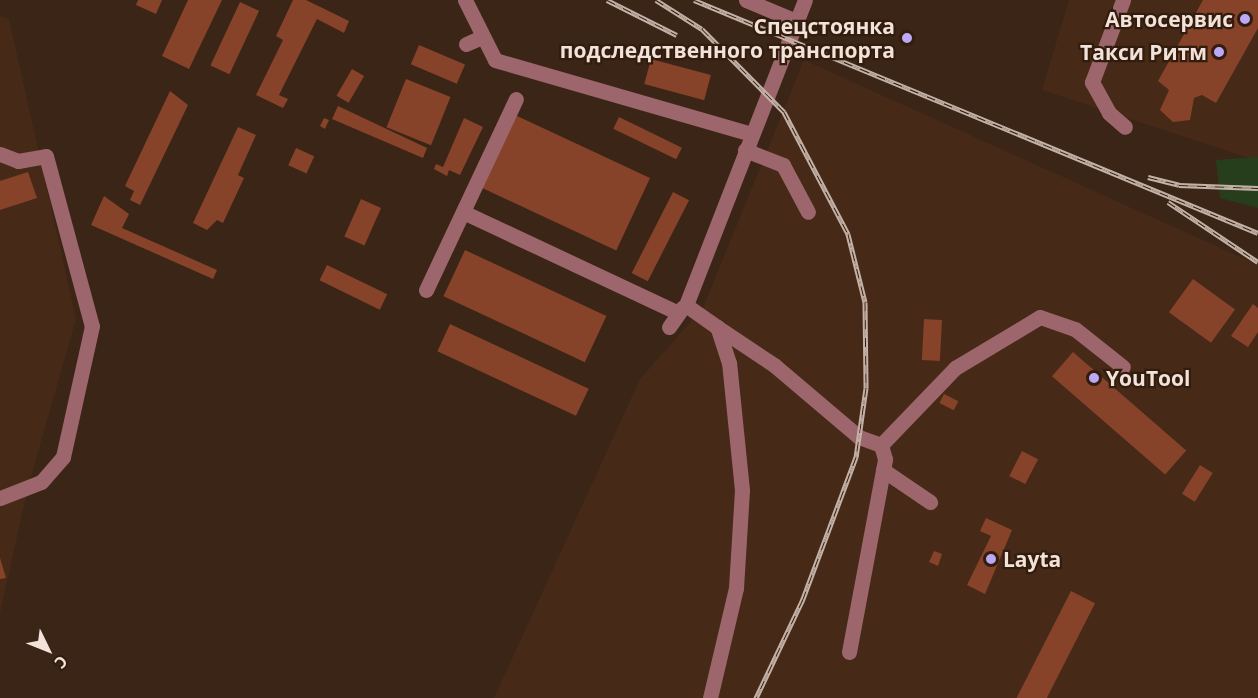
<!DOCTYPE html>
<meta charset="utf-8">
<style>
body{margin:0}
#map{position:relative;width:1258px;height:698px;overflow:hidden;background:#3b2517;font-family:"Open Sans",sans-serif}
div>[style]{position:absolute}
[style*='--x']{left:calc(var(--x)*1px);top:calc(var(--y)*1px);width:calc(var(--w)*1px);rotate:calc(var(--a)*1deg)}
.built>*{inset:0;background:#462a17}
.green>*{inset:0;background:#273e1c}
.building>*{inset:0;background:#864329;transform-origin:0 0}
.minor>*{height:15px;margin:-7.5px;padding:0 7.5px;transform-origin:7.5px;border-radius:7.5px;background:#9d666d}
.rail>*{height:5px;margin-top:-2.5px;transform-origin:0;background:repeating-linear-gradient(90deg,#311c0d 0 9px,#c4b2a8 0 18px);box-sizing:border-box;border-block:2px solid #c4b2a8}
.dots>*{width:16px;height:16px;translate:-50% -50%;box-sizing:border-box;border:3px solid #311c0d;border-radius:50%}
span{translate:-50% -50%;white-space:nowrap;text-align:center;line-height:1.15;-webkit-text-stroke:4.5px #311c0d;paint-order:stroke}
.poi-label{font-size:21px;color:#f2e2d9;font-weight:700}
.right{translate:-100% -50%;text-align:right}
.left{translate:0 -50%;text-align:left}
.north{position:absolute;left:18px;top:620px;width:60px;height:60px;-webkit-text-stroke:4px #311c0d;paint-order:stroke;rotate:133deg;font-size:16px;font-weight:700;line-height:24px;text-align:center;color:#f2e2d9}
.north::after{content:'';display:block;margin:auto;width:21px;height:27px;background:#f2e2d9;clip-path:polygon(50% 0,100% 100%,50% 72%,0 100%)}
</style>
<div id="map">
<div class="built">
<div style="clip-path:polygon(1069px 0,1258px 0,1258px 161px,1042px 90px)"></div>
<div style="clip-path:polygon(0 16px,9px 19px,76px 319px,28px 487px,0 613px)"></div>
<div style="clip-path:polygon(804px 60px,1258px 265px,1258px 698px,494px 698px,640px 379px,703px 308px)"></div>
</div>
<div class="green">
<div style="clip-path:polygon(1258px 157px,1258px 208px,1220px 198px,1216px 160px)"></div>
</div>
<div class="building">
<div style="clip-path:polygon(138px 0,162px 0,156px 14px,136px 5px)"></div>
<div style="clip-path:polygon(188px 0,222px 0,189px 69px,162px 56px)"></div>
<div style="clip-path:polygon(293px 0,306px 0,349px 21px,344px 33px,317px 19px,279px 95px,288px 99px,283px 108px,256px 95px,283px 40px,276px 36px)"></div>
<div style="clip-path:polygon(1203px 0,1258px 0,1258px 28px,1216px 103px,1202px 95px,1194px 98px,1190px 120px,1173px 122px,1160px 110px,1169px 90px,1158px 81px)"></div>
<div style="left:240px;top:2px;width:21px;height:70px;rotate:25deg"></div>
<div style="left:419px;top:45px;width:50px;height:21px;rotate:23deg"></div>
<div style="left:651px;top:59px;width:62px;height:26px;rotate:15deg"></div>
<div style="left:352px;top:69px;width:14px;height:31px;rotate:30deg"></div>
<div style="left:406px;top:79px;width:48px;height:52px;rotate:22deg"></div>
<div style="clip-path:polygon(170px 91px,188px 105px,140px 205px,130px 200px,134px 191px,125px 186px)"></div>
<div style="clip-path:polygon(338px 106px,427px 148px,423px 158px,332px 119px)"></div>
<div style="left:515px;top:115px;width:149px;height:80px;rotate:25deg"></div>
<div style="left:619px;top:117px;width:70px;height:13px;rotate:26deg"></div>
<div style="clip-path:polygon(324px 118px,329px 120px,325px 129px,320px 126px)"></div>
<div style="clip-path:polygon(464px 118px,483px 127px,460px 175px,449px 170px,447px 176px,434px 169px,436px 164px,443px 167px)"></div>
<div style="clip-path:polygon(238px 127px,256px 135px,238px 175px,244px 178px,223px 223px,217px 220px,207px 230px,193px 223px)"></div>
<div style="left:296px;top:148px;width:20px;height:19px;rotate:24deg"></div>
<div style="clip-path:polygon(28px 172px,37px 198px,0 210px,0 181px)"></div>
<div style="left:673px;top:192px;width:18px;height:91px;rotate:27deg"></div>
<div style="clip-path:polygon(104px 196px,129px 214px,122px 228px,217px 270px,213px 279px,91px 225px)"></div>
<div style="left:361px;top:199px;width:22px;height:41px;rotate:24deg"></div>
<div style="left:465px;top:250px;width:156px;height:51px;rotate:25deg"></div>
<div style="left:327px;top:265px;width:67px;height:17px;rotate:26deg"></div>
<div style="left:1193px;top:279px;width:52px;height:41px;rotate:36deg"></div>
<div style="clip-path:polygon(1253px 304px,1258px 308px,1258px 332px,1248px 347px,1231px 336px)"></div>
<div style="left:924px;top:319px;width:18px;height:41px;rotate:3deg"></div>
<div style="left:450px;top:324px;width:153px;height:30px;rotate:25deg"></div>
<div style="left:1073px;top:352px;width:150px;height:32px;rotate:41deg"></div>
<div style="left:944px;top:394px;width:16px;height:10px;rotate:27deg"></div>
<div style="left:1022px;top:451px;width:18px;height:28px;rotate:27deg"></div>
<div style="left:1200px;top:465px;width:15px;height:34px;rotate:32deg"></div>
<div style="clip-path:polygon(986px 518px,1012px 530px,985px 594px,967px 585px,991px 536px,980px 531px)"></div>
<div style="clip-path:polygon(934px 551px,942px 554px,938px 566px,929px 562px)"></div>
<div style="clip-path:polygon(0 558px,6px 578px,0 579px)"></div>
<div style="left:1071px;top:591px;width:27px;height:120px;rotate:27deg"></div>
</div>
<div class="minor">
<div style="--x:465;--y:0;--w:67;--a:63.4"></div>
<div style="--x:495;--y:60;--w:266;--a:16.1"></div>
<div style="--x:746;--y:0;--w:54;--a:22.8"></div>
<div style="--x:1123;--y:0;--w:88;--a:110.7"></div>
<div style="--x:1092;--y:82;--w:35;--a:61"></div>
<div style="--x:1109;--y:113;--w:21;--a:41"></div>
<div style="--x:466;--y:44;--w:17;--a:-24"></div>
<div style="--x:745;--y:150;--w:41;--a:21.5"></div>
<div style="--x:783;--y:165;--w:53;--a:62"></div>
<div style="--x:0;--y:154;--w:19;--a:21"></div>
<div style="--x:18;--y:161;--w:28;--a:-10"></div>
<div style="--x:46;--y:156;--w:176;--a:74.9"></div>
<div style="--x:92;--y:326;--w:134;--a:102.5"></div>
<div style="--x:63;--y:457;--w:33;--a:131"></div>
<div style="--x:41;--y:482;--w:44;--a:158.7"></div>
<div style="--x:463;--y:212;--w:235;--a:25.1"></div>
<div style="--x:426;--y:290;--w:211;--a:-64.8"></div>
<div style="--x:669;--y:327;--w:24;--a:-55"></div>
<div style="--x:717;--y:327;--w:69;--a:33.7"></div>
<div style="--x:774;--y:365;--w:111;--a:40.3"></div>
<div style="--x:859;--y:437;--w:23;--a:20"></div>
<div style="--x:881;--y:445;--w:107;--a:-46.1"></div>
<div style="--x:955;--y:368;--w:99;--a:-31"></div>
<div style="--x:1040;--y:317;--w:37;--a:19"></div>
<div style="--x:1075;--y:329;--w:61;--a:38.4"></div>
<div style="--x:883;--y:470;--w:57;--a:34.2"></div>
<div style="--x:849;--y:652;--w:196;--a:-79.4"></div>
<div style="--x:885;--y:459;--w:15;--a:-106"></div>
<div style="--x:710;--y:698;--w:113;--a:-76.7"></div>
<div style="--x:736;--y:588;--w:98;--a:-86.5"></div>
<div style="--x:742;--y:490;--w:128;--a:-95.8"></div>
<div style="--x:729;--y:363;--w:38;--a:-108"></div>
<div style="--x:717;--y:327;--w:38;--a:-145"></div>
<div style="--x:686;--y:305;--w:327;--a:-68.7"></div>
</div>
<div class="rail">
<div style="--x:607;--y:0;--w:78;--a:26.6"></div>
<div style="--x:656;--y:0;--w:54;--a:32.2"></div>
<div style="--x:702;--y:29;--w:117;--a:45.3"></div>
<div style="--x:784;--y:112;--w:138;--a:62.3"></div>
<div style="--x:848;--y:234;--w:70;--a:76"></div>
<div style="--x:865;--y:302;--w:86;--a:89.3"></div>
<div style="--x:866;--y:388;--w:70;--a:98.2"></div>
<div style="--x:856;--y:457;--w:152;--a:110.5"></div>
<div style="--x:803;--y:599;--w:110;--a:115.4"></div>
<div style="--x:694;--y:0;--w:610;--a:22.45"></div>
<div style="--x:1148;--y:177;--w:32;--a:14"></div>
<div style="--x:1179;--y:185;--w:79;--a:2.2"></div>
<div style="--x:1168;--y:202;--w:108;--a:33.7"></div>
</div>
<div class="dots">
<div style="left:1245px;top:19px;background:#bca9f5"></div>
<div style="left:907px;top:38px;background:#bca9f5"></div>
<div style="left:1219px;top:52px;background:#bca9f5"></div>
<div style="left:1094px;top:378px;background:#bca9f5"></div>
<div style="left:991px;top:559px;background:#bca9f5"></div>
</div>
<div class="poi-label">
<span class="right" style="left:1233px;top:19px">Автосервис</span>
<span class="right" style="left:895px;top:38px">Спецстоянка<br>подследственного транспорта</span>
<span class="right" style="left:1207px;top:52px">Такси Ритм</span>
<span class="left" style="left:1106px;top:378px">YouTool</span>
<span class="left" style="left:1003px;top:559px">Layta</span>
</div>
<div class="north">С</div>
</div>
